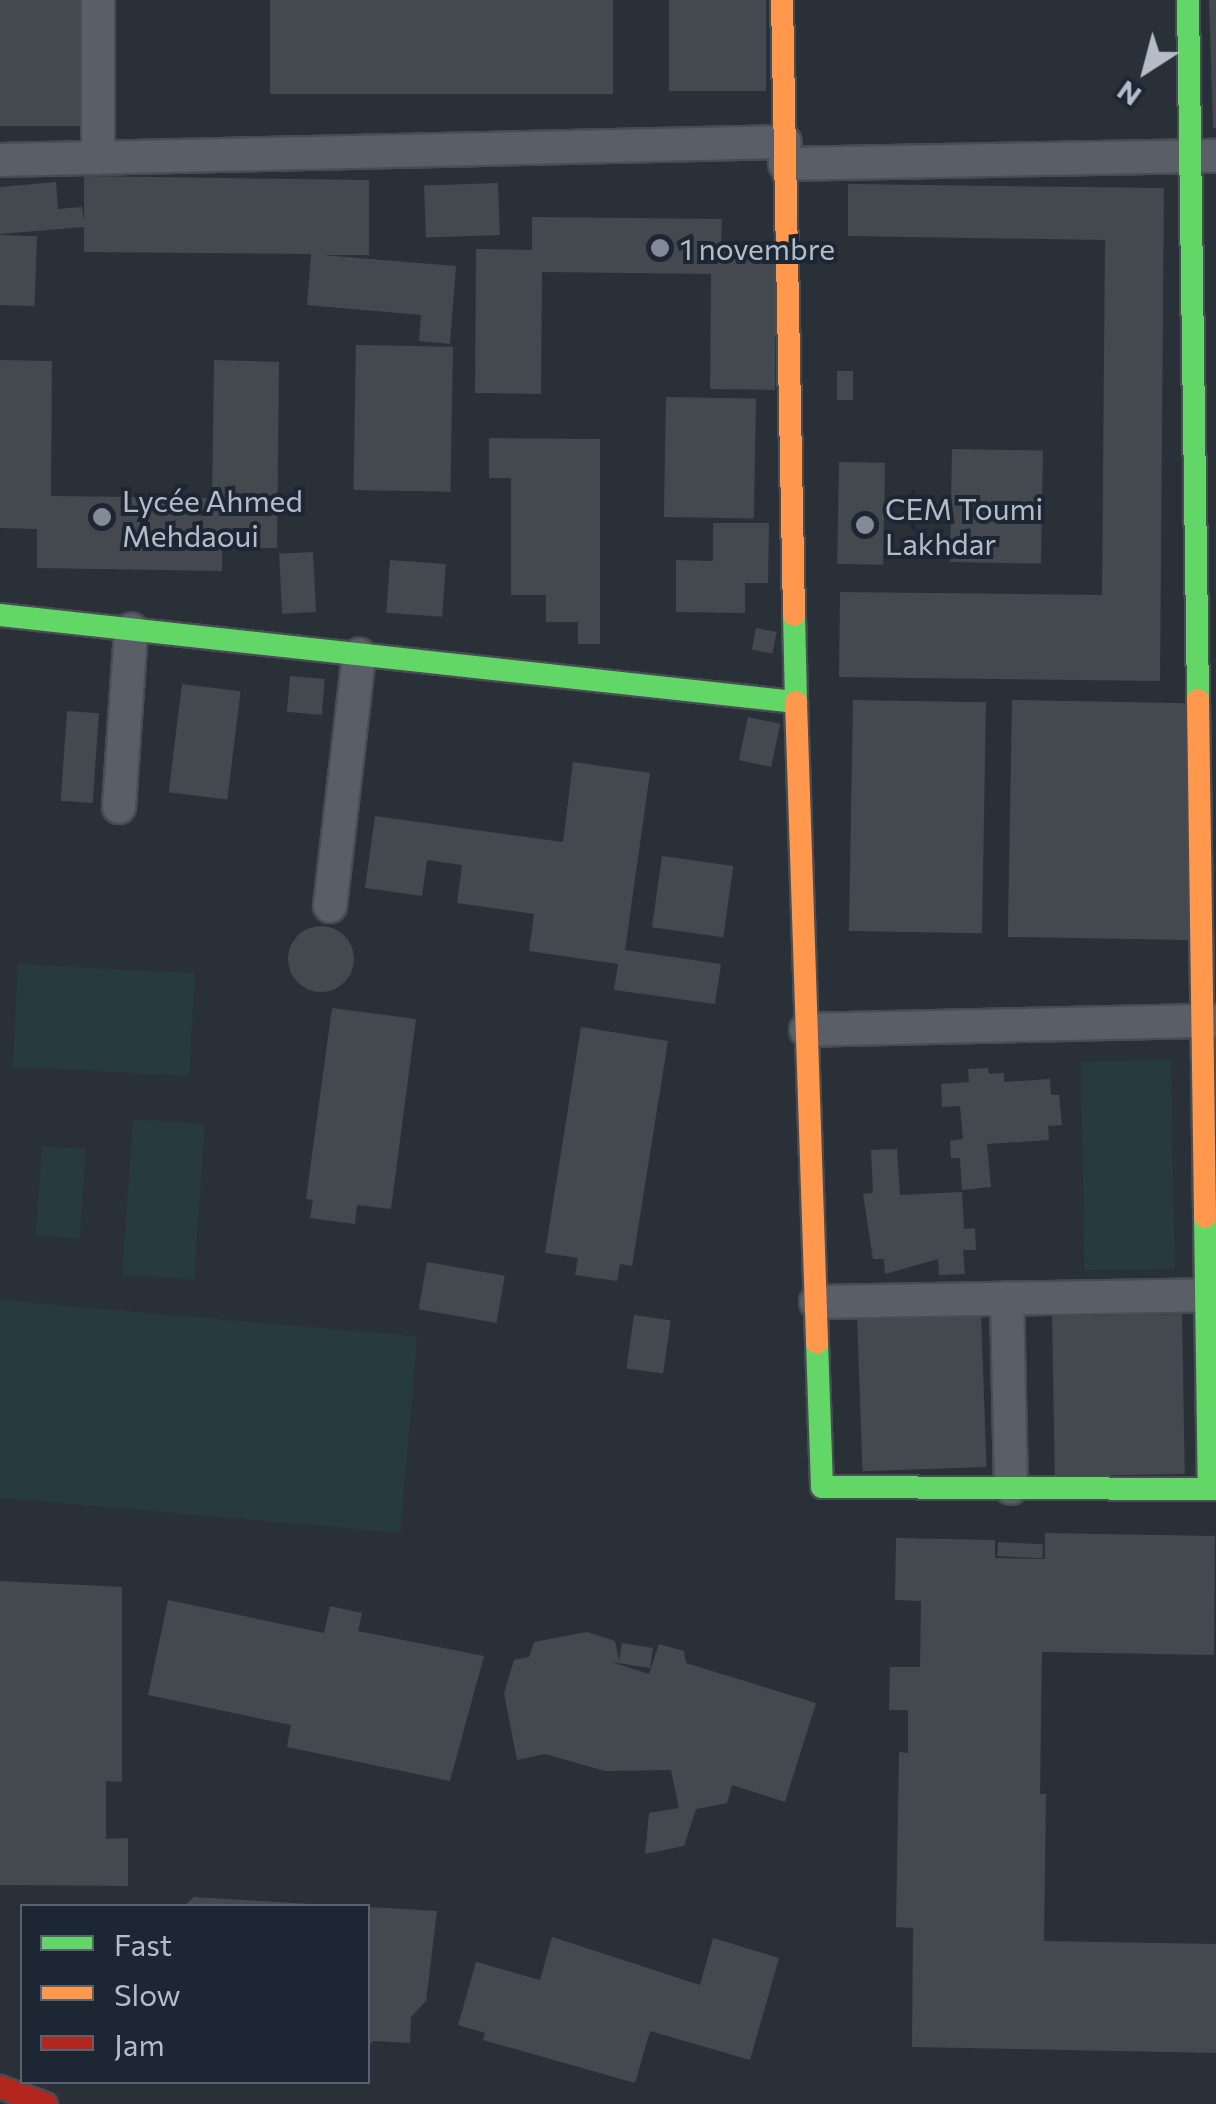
<!DOCTYPE html>
<meta charset="utf-8">
<style>
body{margin:0}
#map{position:relative;width:1216px;height:2104px;overflow:hidden;background:#2a3038;font-family:Commissioner,sans-serif}
div>[style]{position:absolute}
[style*='--x']{left:calc(var(--x)*1px);top:calc(var(--y)*1px);width:calc(var(--w)*1px);rotate:calc(var(--a)*1deg)}
.green>*{inset:0;background:#273a3e;transform-origin:0 0}
.building>*{inset:0;background:#444950;transform-origin:0 0}
.round{border-radius:50%}
.roads{filter:drop-shadow(2px 0 #484c53) drop-shadow(-2px 0 #484c53) drop-shadow(0 2px #484c53) drop-shadow(0 -2px #484c53)}
.street>*{height:32px;margin:-16px;padding:0 16px;transform-origin:16px;border-radius:16px;background:#5a5e66}
.fast>*{height:22px;margin:-11px;padding:0 11px;transform-origin:11px;border-radius:11px;background:#63d668}
.slow>*{height:22px;margin:-11px;padding:0 11px;transform-origin:11px;border-radius:11px;background:#ff974d}
.jam>*{height:22px;margin:-11px;padding:0 11px;transform-origin:11px;border-radius:11px;background:#b3261e}
.dots>*{width:28px;height:28px;translate:-50% -50%;box-sizing:border-box;border:5px solid #1d2633;border-radius:50%}
span{translate:-50% -50%;white-space:nowrap;text-align:center;line-height:1.15;-webkit-text-stroke:8px #1d2633;paint-order:stroke}
.poi-label{font-size:30px;color:#b4bcc9}
.left{translate:0 -50%;text-align:left}
.legend{position:absolute;left:20px;top:1904px;width:350px;height:180px;box-sizing:border-box;background:#1d2633;border:2px solid #59626f;margin:0;padding:12px 18px;list-style:none;font-size:30px;color:#b4bcc9}
.legend li{display:flex;align-items:center;gap:20px;height:50px}
.legend b{width:50px;border:2px solid #59626f}
.north{position:absolute;left:1096px;top:20px;width:100px;height:100px;-webkit-text-stroke:8px #1d2633;paint-order:stroke;rotate:216deg;font-size:28px;font-weight:700;line-height:40px;text-align:center;color:#b4bcc9}
.north::after{content:'';display:block;margin:auto;width:35px;height:45px;background:#b4bcc9;clip-path:polygon(50% 0,100% 100%,50% 72%,0 100%)}
</style>
<div id="map">
<div class="green">
<div style="left:18px;top:964px;width:177px;height:103px;rotate:3deg"></div>
<div style="left:1171px;top:1060px;width:209px;height:90px;rotate:89deg"></div>
<div style="left:133px;top:1119px;width:72px;height:156px;rotate:4deg"></div>
<div style="left:42px;top:1146px;width:44px;height:90px;rotate:4deg"></div>
<div style="left:0;top:1300px;width:419px;height:197px;rotate:5deg"></div>
</div>
<div class="building">
<div style="left:0;top:0;width:80px;height:126px"></div>
<div style="left:270px;top:0;width:343px;height:94px"></div>
<div style="left:669px;top:0;width:97px;height:91px"></div>
<div style="clip-path:polygon(1209px 0,1216px 0,1216px 128px,1213px 128px)"></div>
<div style="clip-path:polygon(84px 176px,369px 180px,369px 255px,322px 255px,456px 266px,450px 344px,419px 341px,421px 315px,307px 305px,311px 254px,84px 252px,84px 227px,0 234px,0 187px,56px 182px,58px 209px,82px 207px,84px 222px)"></div>
<div style="left:498px;top:183px;width:52px;height:74px;rotate:88deg"></div>
<div style="clip-path:polygon(848px 184px,1164px 188px,1160px 681px,839px 677px,840px 592px,1102px 595px,1105px 240px,848px 236px)"></div>
<div style="clip-path:polygon(532px 217px,722px 219px,721px 249px,776px 249px,775px 390px,710px 389px,711px 274px,542px 272px,541px 394px,475px 393px,476px 249px,532px 250px)"></div>
<div style="left:0;top:235px;width:37px;height:70px;rotate:2deg"></div>
<div style="left:356px;top:345px;width:97px;height:145px;rotate:1deg"></div>
<div style="clip-path:polygon(0 360px,52px 361px,51px 496px,212px 498px,214px 360px,279px 362px,277px 548px,222px 548px,222px 571px,37px 568px,37px 529px,0 528px)"></div>
<div style="left:837px;top:371px;width:16px;height:29px"></div>
<div style="left:666px;top:397px;width:90px;height:120px;rotate:1deg"></div>
<div style="clip-path:polygon(489px 438px,600px 439px,600px 644px,578px 644px,578px 622px,546px 622px,546px 595px,511px 595px,511px 478px,489px 478px)"></div>
<div style="left:952px;top:449px;width:91px;height:113px;rotate:1deg"></div>
<div style="left:839px;top:462px;width:46px;height:102px;rotate:1deg"></div>
<div style="clip-path:polygon(713px 523px,769px 523px,768px 583px,745px 583px,745px 613px,676px 612px,676px 560px,713px 561px)"></div>
<div style="left:313px;top:552px;width:60px;height:34px;rotate:87deg"></div>
<div style="left:390px;top:560px;width:56px;height:53px;rotate:4deg"></div>
<div style="left:756px;top:628px;width:21px;height:22px;rotate:11deg"></div>
<div style="left:290px;top:676px;width:35px;height:36px;rotate:5deg"></div>
<div style="left:182px;top:684px;width:59px;height:109px;rotate:7deg"></div>
<div style="left:853px;top:700px;width:133px;height:231px;rotate:1deg"></div>
<div style="left:1012px;top:700px;width:181px;height:237px;rotate:1deg"></div>
<div style="left:67px;top:711px;width:32px;height:90px;rotate:4deg"></div>
<div style="left:748px;top:717px;width:33px;height:44px;rotate:12deg"></div>
<div style="clip-path:polygon(573px 762px,650px 773px,625px 950px,721px 964px,715px 1004px,614px 990px,618px 964px,529px 951px,534px 914px,457px 903px,462px 865px,427px 860px,422px 896px,365px 888px,375px 816px,563px 842px)"></div>
<div style="left:662px;top:856px;width:72px;height:72px;rotate:8deg"></div>
<div class="round" style="left:288px;top:926px;width:66px;height:66px"></div>
<div style="clip-path:polygon(332px 1008px,416px 1019px,391px 1209px,357px 1205px,355px 1224px,310px 1218px,313px 1200px,306px 1199px)"></div>
<div style="clip-path:polygon(581px 1027px,668px 1041px,632px 1266px,620px 1264px,617px 1281px,575px 1275px,578px 1258px,545px 1253px)"></div>
<div style="clip-path:polygon(988px 1068px,989px 1074px,1004px 1073px,1004px 1082px,1050px 1079px,1051px 1095px,1059px 1095px,1062px 1125px,1048px 1126px,1049px 1140px,987px 1144px,991px 1187px,962px 1190px,960px 1158px,951px 1158px,950px 1141px,963px 1139px,960px 1106px,942px 1107px,941px 1084px,969px 1082px,968px 1069px)"></div>
<div style="clip-path:polygon(897px 1149px,900px 1195px,962px 1192px,964px 1229px,975px 1228px,976px 1250px,963px 1250px,965px 1274px,939px 1275px,938px 1259px,885px 1274px,884px 1259px,873px 1259px,863px 1194px,873px 1193px,871px 1150px)"></div>
<div style="left:427px;top:1262px;width:79px;height:48px;rotate:10deg"></div>
<div style="left:981px;top:1312px;width:155px;height:124px;rotate:88deg"></div>
<div style="left:1182px;top:1314px;width:160px;height:130px;rotate:89deg"></div>
<div style="left:634px;top:1315px;width:37px;height:54px;rotate:8deg"></div>
<div style="clip-path:polygon(1045px 1533px,1215px 1536px,1214px 1655px,1042px 1652px,1040px 1794px,1046px 1794px,1044px 1941px,1216px 1944px,1216px 2053px,912px 2047px,913px 1928px,896px 1927px,899px 1752px,908px 1753px,908px 1710px,889px 1710px,890px 1667px,920px 1667px,921px 1601px,895px 1600px,896px 1538px,995px 1540px,995px 1558px,1045px 1559px)"></div>
<div style="left:998px;top:1542px;width:45px;height:14px;rotate:3deg"></div>
<div style="clip-path:polygon(0 1581px,122px 1587px,122px 1782px,106px 1781px,106px 1839px,128px 1838px,128px 1886px,0 1885px)"></div>
<div style="clip-path:polygon(168px 1600px,324px 1633px,330px 1606px,362px 1613px,358px 1631px,484px 1656px,450px 1781px,287px 1747px,291px 1725px,148px 1695px)"></div>
<div style="clip-path:polygon(587px 1632px,615px 1641px,619px 1661px,622px 1643px,653px 1648px,650px 1668px,611px 1662px,649px 1674px,659px 1644px,684px 1651px,686px 1663px,816px 1703px,785px 1802px,732px 1785px,727px 1803px,696px 1809px,684px 1846px,645px 1854px,649px 1813px,679px 1808px,671px 1770px,605px 1771px,545px 1754px,517px 1760px,504px 1693px,514px 1660px,529px 1657px,534px 1642px)"></div>
<div style="clip-path:polygon(194px 1897px,311px 1904px,311px 1906px,184px 1906px)"></div>
<div style="clip-path:polygon(368px 1907px,437px 1911px,426px 2001px,411px 2017px,410px 2043px,373px 2041px,368px 2047px)"></div>
<div style="clip-path:polygon(552px 1937px,700px 1985px,713px 1938px,779px 1958px,750px 2060px,650px 2031px,635px 2083px,483px 2040px,485px 2033px,458px 2025px,476px 1962px,540px 1980px)"></div>
</div>
<div class="roads">
<div class="street">
<div style="--x:98;--y:158;--w:158;--a:-90"></div>
<div style="--x:0;--y:160;--w:785;--a:-1.31"></div>
<div style="--x:785;--y:164;--w:431;--a:-1.1"></div>
<div style="--x:119;--y:807;--w:178;--a:-86.1"></div>
<div style="--x:330;--y:906;--w:253;--a:-83.4"></div>
<div style="--x:806;--y:1030;--w:410;--a:-1.3"></div>
<div style="--x:1007;--y:1298;--w:190;--a:88.8"></div>
<div style="--x:816;--y:1302;--w:389;--a:-1"></div>
</div>
<div class="fast">
<div style="--x:1188;--y:0;--w:700;--a:89.18"></div>
<div style="--x:0;--y:615;--w:801;--a:6.24"></div>
<div style="--x:796;--y:702;--w:87;--a:-91.3"></div>
<div style="--x:1205;--y:1217;--w:272;--a:89.2"></div>
<div style="--x:817;--y:1343;--w:144;--a:88"></div>
<div style="--x:822;--y:1487;--w:394;--a:0.3"></div>
</div>
<div class="slow">
<div style="--x:782;--y:0;--w:615;--a:88.88"></div>
<div style="--x:1198;--y:700;--w:517;--a:89.22"></div>
<div style="--x:796;--y:702;--w:641;--a:88.12"></div>
</div>
<div class="jam">
<div style="--x:0;--y:2087;--w:49;--a:20.3"></div>
</div>
</div>
<div class="dots">
<div style="left:660px;top:248px;background:#848b96"></div>
<div style="left:102px;top:517px;background:#848b96"></div>
<div style="left:865px;top:525px;background:#848b96"></div>
</div>
<div class="poi-label">
<span class="left" style="left:680px;top:248px">1 novembre</span>
<span class="left" style="left:122px;top:517px">Lycée Ahmed<br>Mehdaoui</span>
<span class="left" style="left:885px;top:525px">CEM Toumi<br>Lakhdar</span>
</div>
<ul class="legend">
<li><b style="height:12px;background:#63d668"></b>Fast</li>
<li><b style="height:12px;background:#ff974d"></b>Slow</li>
<li><b style="height:12px;background:#b3261e"></b>Jam</li>
</ul>
<div class="north">N</div>
</div>
